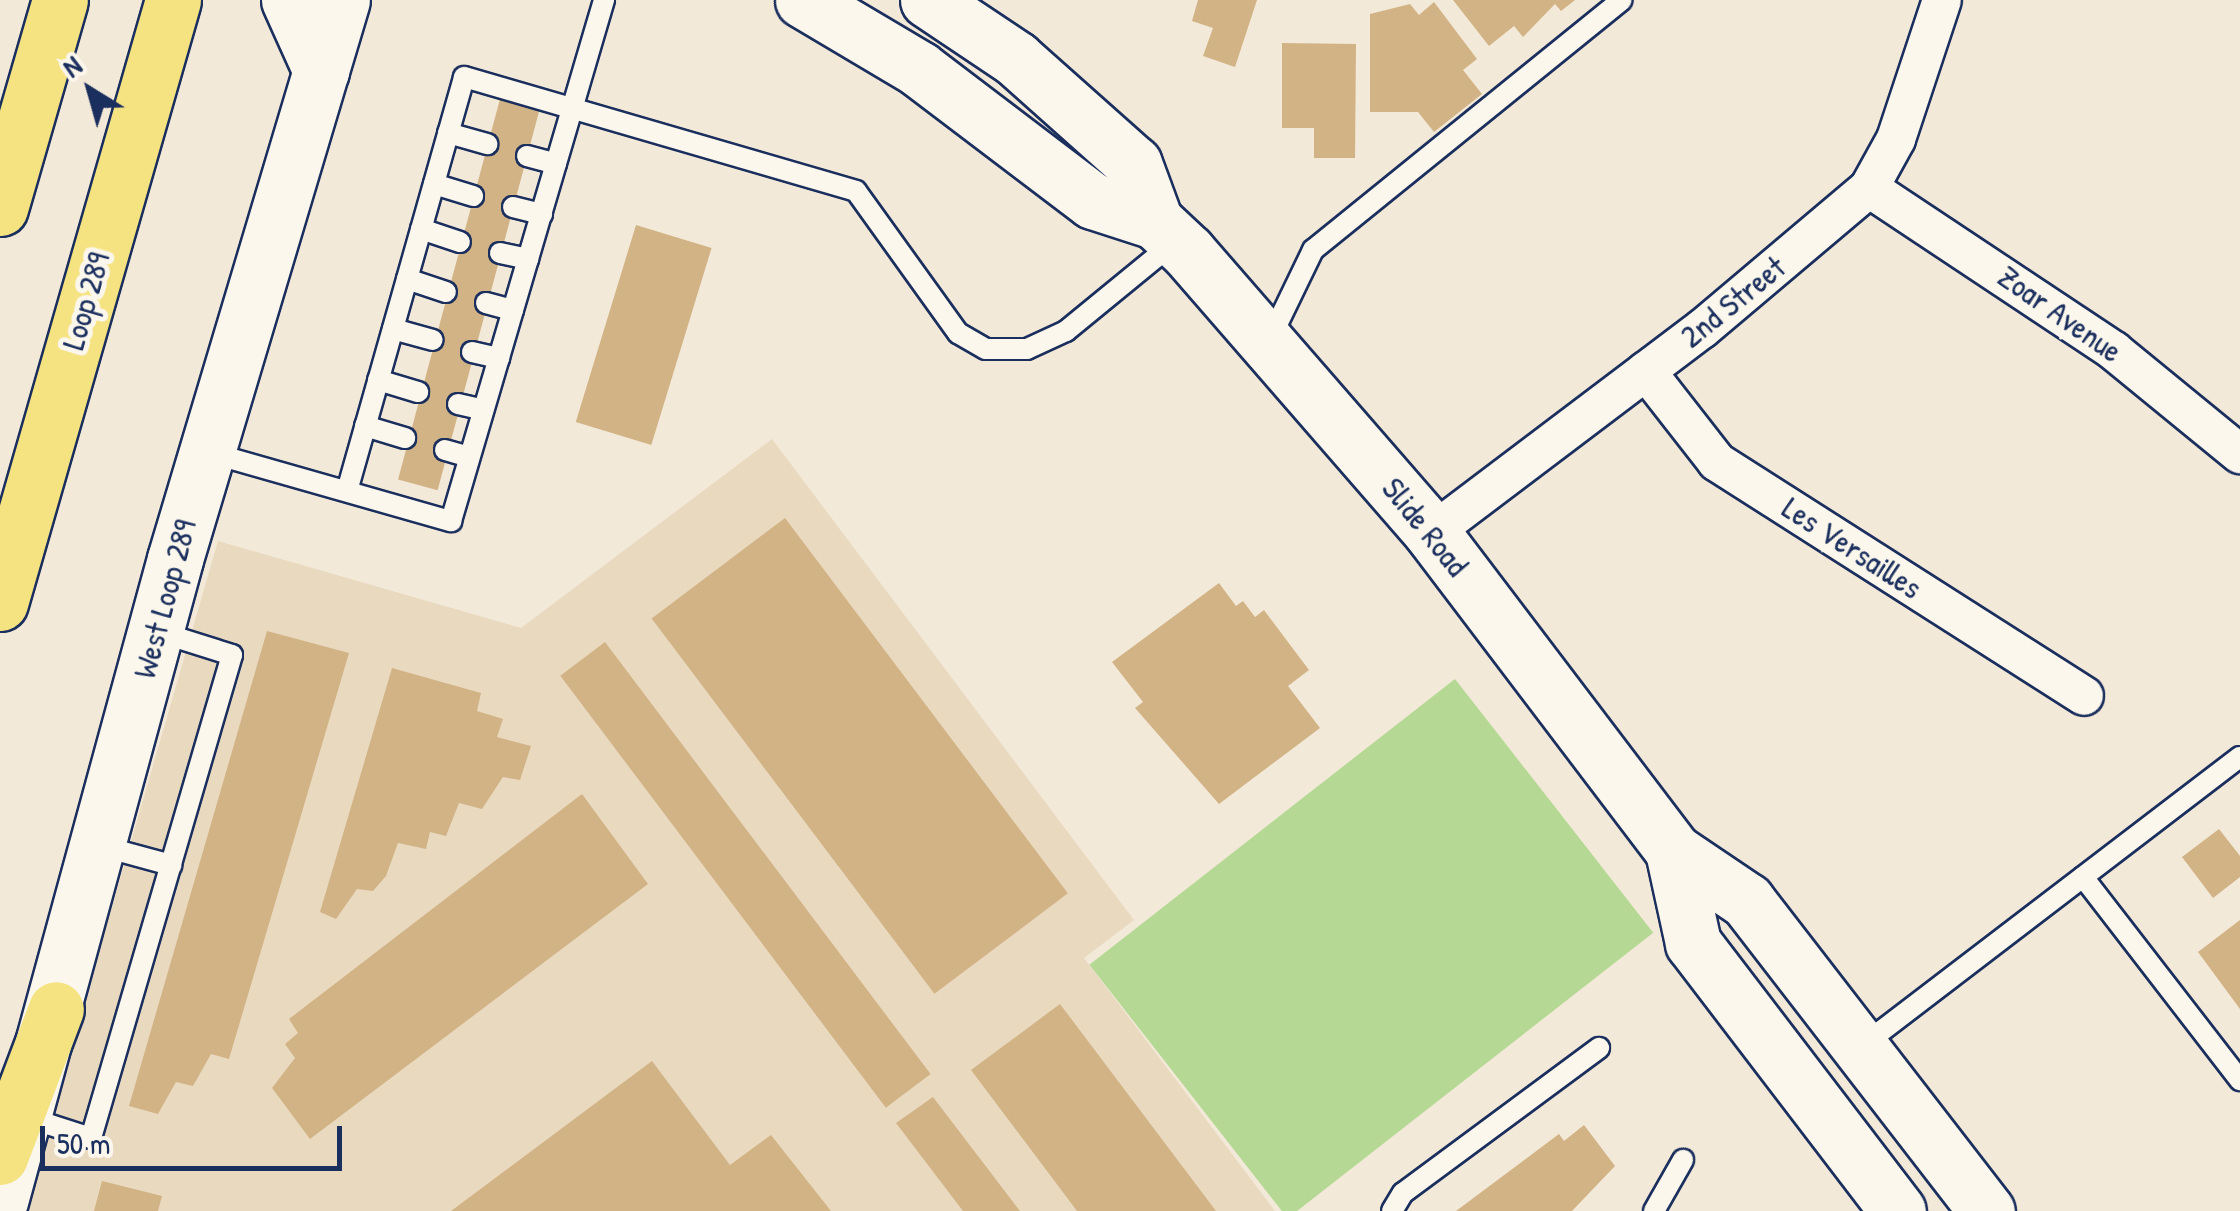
<!DOCTYPE html>
<style>
body{margin:0}
#map{position:relative;width:2240px;height:1211px;overflow:hidden;background:#f3e9d8;font-family:"Patrick Hand",sans-serif}
div>[style]{position:absolute}
[style*='--x']{left:calc(var(--x)*1px);top:calc(var(--y)*1px);width:calc(var(--w)*1px);rotate:calc(var(--a)*1deg)}
.built>*{inset:0;background:#e9d9bf}
.green>*{inset:0;background:#b5d994;transform-origin:0 0}
.building>*{inset:0;background:#d2b386;transform-origin:0 0}
.roads{filter:drop-shadow(2px 0 #1b2f5e) drop-shadow(-2px 0 #1b2f5e) drop-shadow(0 2px #1b2f5e) drop-shadow(0 -2px #1b2f5e)}
.lane>*{height:20px;margin:-10px;padding:0 10px;transform-origin:10px;border-radius:10px;background:#fbf7ec}
.street>*{height:38px;margin:-19px;padding:0 19px;transform-origin:19px;border-radius:19px;background:#fbf7ec}
.secondary>*{height:55px;margin:-27.5px;padding:0 27.5px;transform-origin:27.5px;border-radius:27.5px;background:#fbf7ec}
.highway>*{height:55px;margin:-27.5px;padding:0 27.5px;transform-origin:27.5px;border-radius:27.5px;background:#f5e382}
span{translate:-50% -50%;white-space:nowrap;text-align:center;line-height:1.15;-webkit-text-stroke:10px #fbf7ec;paint-order:stroke}
.street-label{font-size:32px;color:#1b2f5e}
.north{position:absolute;left:40px;top:40px;width:100px;height:100px;-webkit-text-stroke:8px #fbf7ec;paint-order:stroke;rotate:323deg;font-size:28px;font-weight:700;line-height:40px;text-align:center;color:#1b2f5e}
.north::after{content:'';display:block;margin:auto;width:35px;height:45px;background:#1b2f5e;clip-path:polygon(50% 0,100% 100%,50% 72%,0 100%)}
.scale{position:absolute;left:40px;top:1126px;width:302px;height:45px;box-sizing:border-box;border:5px solid #1b2f5e;border-top:0;padding-left:12px;font-size:30px;line-height:35px;white-space:nowrap;color:#1b2f5e;-webkit-text-stroke:8px #fbf7ec;paint-order:stroke}
</style>
<div id="map">
<div class="built">
<div style="clip-path:polygon(772px 439px,1134px 920px,1084px 958px,1275px 1211px,24px 1211px,218px 541px,521px 628px)"></div>
</div>
<div class="green">
<div style="left:1455px;top:679px;width:322px;height:464px;rotate:52deg"></div>
</div>
<div class="building">
<div style="clip-path:polygon(1198px 0,1257px 0,1235px 67px,1203px 56px,1213px 28px,1192px 21px)"></div>
<div style="clip-path:polygon(1453px 0,1575px 0,1561px 11px,1555px 4px,1523px 37px,1514px 26px,1489px 46px)"></div>
<div style="clip-path:polygon(1434px 2px,1477px 59px,1463px 70px,1482px 94px,1434px 132px,1418px 112px,1370px 112px,1370px 14px,1410px 4px,1419px 15px)"></div>
<div style="clip-path:polygon(1282px 43px,1356px 44px,1355px 158px,1314px 158px,1314px 128px,1282px 128px)"></div>
<div style="left:500px;top:99px;width:41px;height:394px;rotate:15deg"></div>
<div style="left:636px;top:225px;width:79px;height:206px;rotate:17deg"></div>
<div style="left:785px;top:518px;width:470px;height:167px;rotate:53deg"></div>
<div style="clip-path:polygon(1219px 583px,1236px 606px,1243px 601px,1255px 617px,1264px 610px,1309px 670px,1288px 686px,1320px 728px,1219px 804px,1135px 708px,1143px 702px,1112px 662px)"></div>
<div style="clip-path:polygon(267px 631px,349px 653px,229px 1059px,211px 1054px,193px 1086px,176px 1082px,158px 1114px,129px 1106px)"></div>
<div style="left:605px;top:642px;width:541px;height:56px;rotate:53deg"></div>
<div style="clip-path:polygon(392px 668px,481px 693px,477px 711px,503px 719px,497px 737px,531px 746px,520px 780px,503px 777px,482px 809px,459px 803px,446px 836px,430px 832px,426px 849px,398px 843px,386px 876px,373px 891px,357px 889px,336px 919px,320px 912px)"></div>
<div style="clip-path:polygon(582px 794px,648px 884px,310px 1139px,272px 1088px,295px 1058px,285px 1044px,298px 1033px,289px 1019px)"></div>
<div style="clip-path:polygon(2219px 829px,2240px 856px,2240px 877px,2213px 898px,2182px 857px)"></div>
<div style="clip-path:polygon(2240px 920px,2240px 1009px,2198px 952px)"></div>
<div style="clip-path:polygon(1060px 1004px,1216px 1211px,1077px 1211px,971px 1070px)"></div>
<div style="clip-path:polygon(652px 1061px,730px 1165px,771px 1135px,831px 1211px,451px 1211px)"></div>
<div style="clip-path:polygon(933px 1097px,1020px 1211px,963px 1211px,896px 1123px)"></div>
<div style="clip-path:polygon(1584px 1125px,1615px 1166px,1572px 1211px,1456px 1211px,1559px 1134px,1564px 1141px)"></div>
<div style="clip-path:polygon(102px 1181px,162px 1196px,158px 1211px,94px 1211px)"></div>
</div>
<div class="roads">
<div class="lane">
<div style="--x:448;--y:133;--w:41;--a:15.8"></div>
<div style="--x:527;--y:156;--w:30;--a:15"></div>
<div style="--x:434;--y:184;--w:41;--a:17.1"></div>
<div style="--x:513;--y:207;--w:30;--a:14"></div>
<div style="--x:421;--y:229;--w:41;--a:18.4"></div>
<div style="--x:500;--y:253;--w:29;--a:12"></div>
<div style="--x:407;--y:279;--w:41;--a:18.4"></div>
<div style="--x:486;--y:303;--w:28;--a:15"></div>
<div style="--x:393;--y:329;--w:41;--a:15.4"></div>
<div style="--x:1270;--y:339;--w:99;--a:-64.2"></div>
<div style="--x:1313;--y:250;--w:397;--a:-39"></div>
<div style="--x:472;--y:352;--w:28;--a:13"></div>
<div style="--x:378;--y:380;--w:42;--a:16.7"></div>
<div style="--x:458;--y:404;--w:26;--a:13"></div>
<div style="--x:365;--y:426;--w:42;--a:16.7"></div>
<div style="--x:445;--y:450;--w:25;--a:16"></div>
<div style="--x:208;--y:452;--w:253;--a:15.9"></div>
<div style="--x:451;--y:521;--w:543;--a:-73.63"></div>
<div style="--x:347;--y:491;--w:430;--a:-74.2"></div>
<div style="--x:464;--y:77;--w:408;--a:16.2"></div>
<div style="--x:856;--y:191;--w:175;--a:54.3"></div>
<div style="--x:958;--y:333;--w:32;--a:30"></div>
<div style="--x:986;--y:349;--w:41;--a:0"></div>
<div style="--x:1027;--y:349;--w:43;--a:-24.8"></div>
<div style="--x:1066;--y:331;--w:142;--a:-39.3"></div>
<div style="--x:101;--y:846;--w:73;--a:15.2"></div>
<div style="--x:2083;--y:877;--w:257;--a:52.3"></div>
<div style="--x:1863;--y:1045;--w:474;--a:-37.4"></div>
<div style="--x:26;--y:1117;--w:68;--a:17.9"></div>
<div style="--x:91;--y:1138;--w:503;--a:-73.73"></div>
<div style="--x:232;--y:655;--w:80;--a:-162.5"></div>
<div style="--x:1392;--y:1211;--w:21;--a:-59"></div>
<div style="--x:1403;--y:1193;--w:244;--a:-36.5"></div>
<div style="--x:1654;--y:1211;--w:59;--a:-60.4"></div>
</div>
<div class="street">
<div style="--x:1869;--y:188;--w:294;--a:33.6"></div>
<div style="--x:2114;--y:351;--w:163;--a:39.3"></div>
<div style="--x:1646;--y:371;--w:115;--a:52"></div>
<div style="--x:1717;--y:462;--w:435;--a:32.5"></div>
<div style="--x:1432;--y:533;--w:338;--a:-37.1"></div>
<div style="--x:1702;--y:329;--w:219;--a:-40.2"></div>
<div style="--x:1869;--y:188;--w:56;--a:-61.1"></div>
<div style="--x:1896;--y:139;--w:146;--a:-71.7"></div>
</div>
<div class="secondary">
<div style="--x:289;--y:0;--w:78;--a:65.7"></div>
<div style="--x:803;--y:0;--w:135;--a:30.7"></div>
<div style="--x:919;--y:69;--w:218;--a:37.2"></div>
<div style="--x:1093;--y:201;--w:65;--a:17.9"></div>
<div style="--x:1155;--y:221;--w:45;--a:43.2"></div>
<div style="--x:1188;--y:252;--w:372;--a:49"></div>
<div style="--x:1432;--y:533;--w:399;--a:52.8"></div>
<div style="--x:1673;--y:851;--w:89;--a:34"></div>
<div style="--x:1747;--y:901;--w:392;--a:52.3"></div>
<div style="--x:928;--y:0;--w:106;--a:33.8"></div>
<div style="--x:1016;--y:59;--w:158;--a:41.7"></div>
<div style="--x:1134;--y:164;--w:61;--a:69.8"></div>
<div style="--x:1673;--y:851;--w:94;--a:77.7"></div>
<div style="--x:1693;--y:943;--w:337;--a:52.6"></div>
<div style="--x:0;--y:1201;--w:665;--a:-74.75"></div>
<div style="--x:175;--y:559;--w:583;--a:-73.37"></div>
</div>
<div class="highway">
<div style="--x:0;--y:208;--w:216;--a:-73.9"></div>
<div style="--x:0;--y:603;--w:627;--a:-73.99"></div>
<div style="--x:0;--y:1157;--w:158;--a:-69.3"></div>
</div>
</div>
<div class="street-label">
<span style="left:86px;top:301px;rotate:-74deg">Loop 289</span>
<span style="left:1733px;top:302px;rotate:-39deg">2nd Street</span>
<span style="left:2060px;top:314px;rotate:35deg">Zoar Avenue</span>
<span style="left:1425px;top:527px;rotate:51deg">Slide Road</span>
<span style="left:1852px;top:548px;rotate:33deg">Les Versailles</span>
<span style="left:165px;top:599px;rotate:-75deg">West Loop 289</span>
</div>
<div class="north">N</div>
<div class="scale">50 m</div>
</div>
